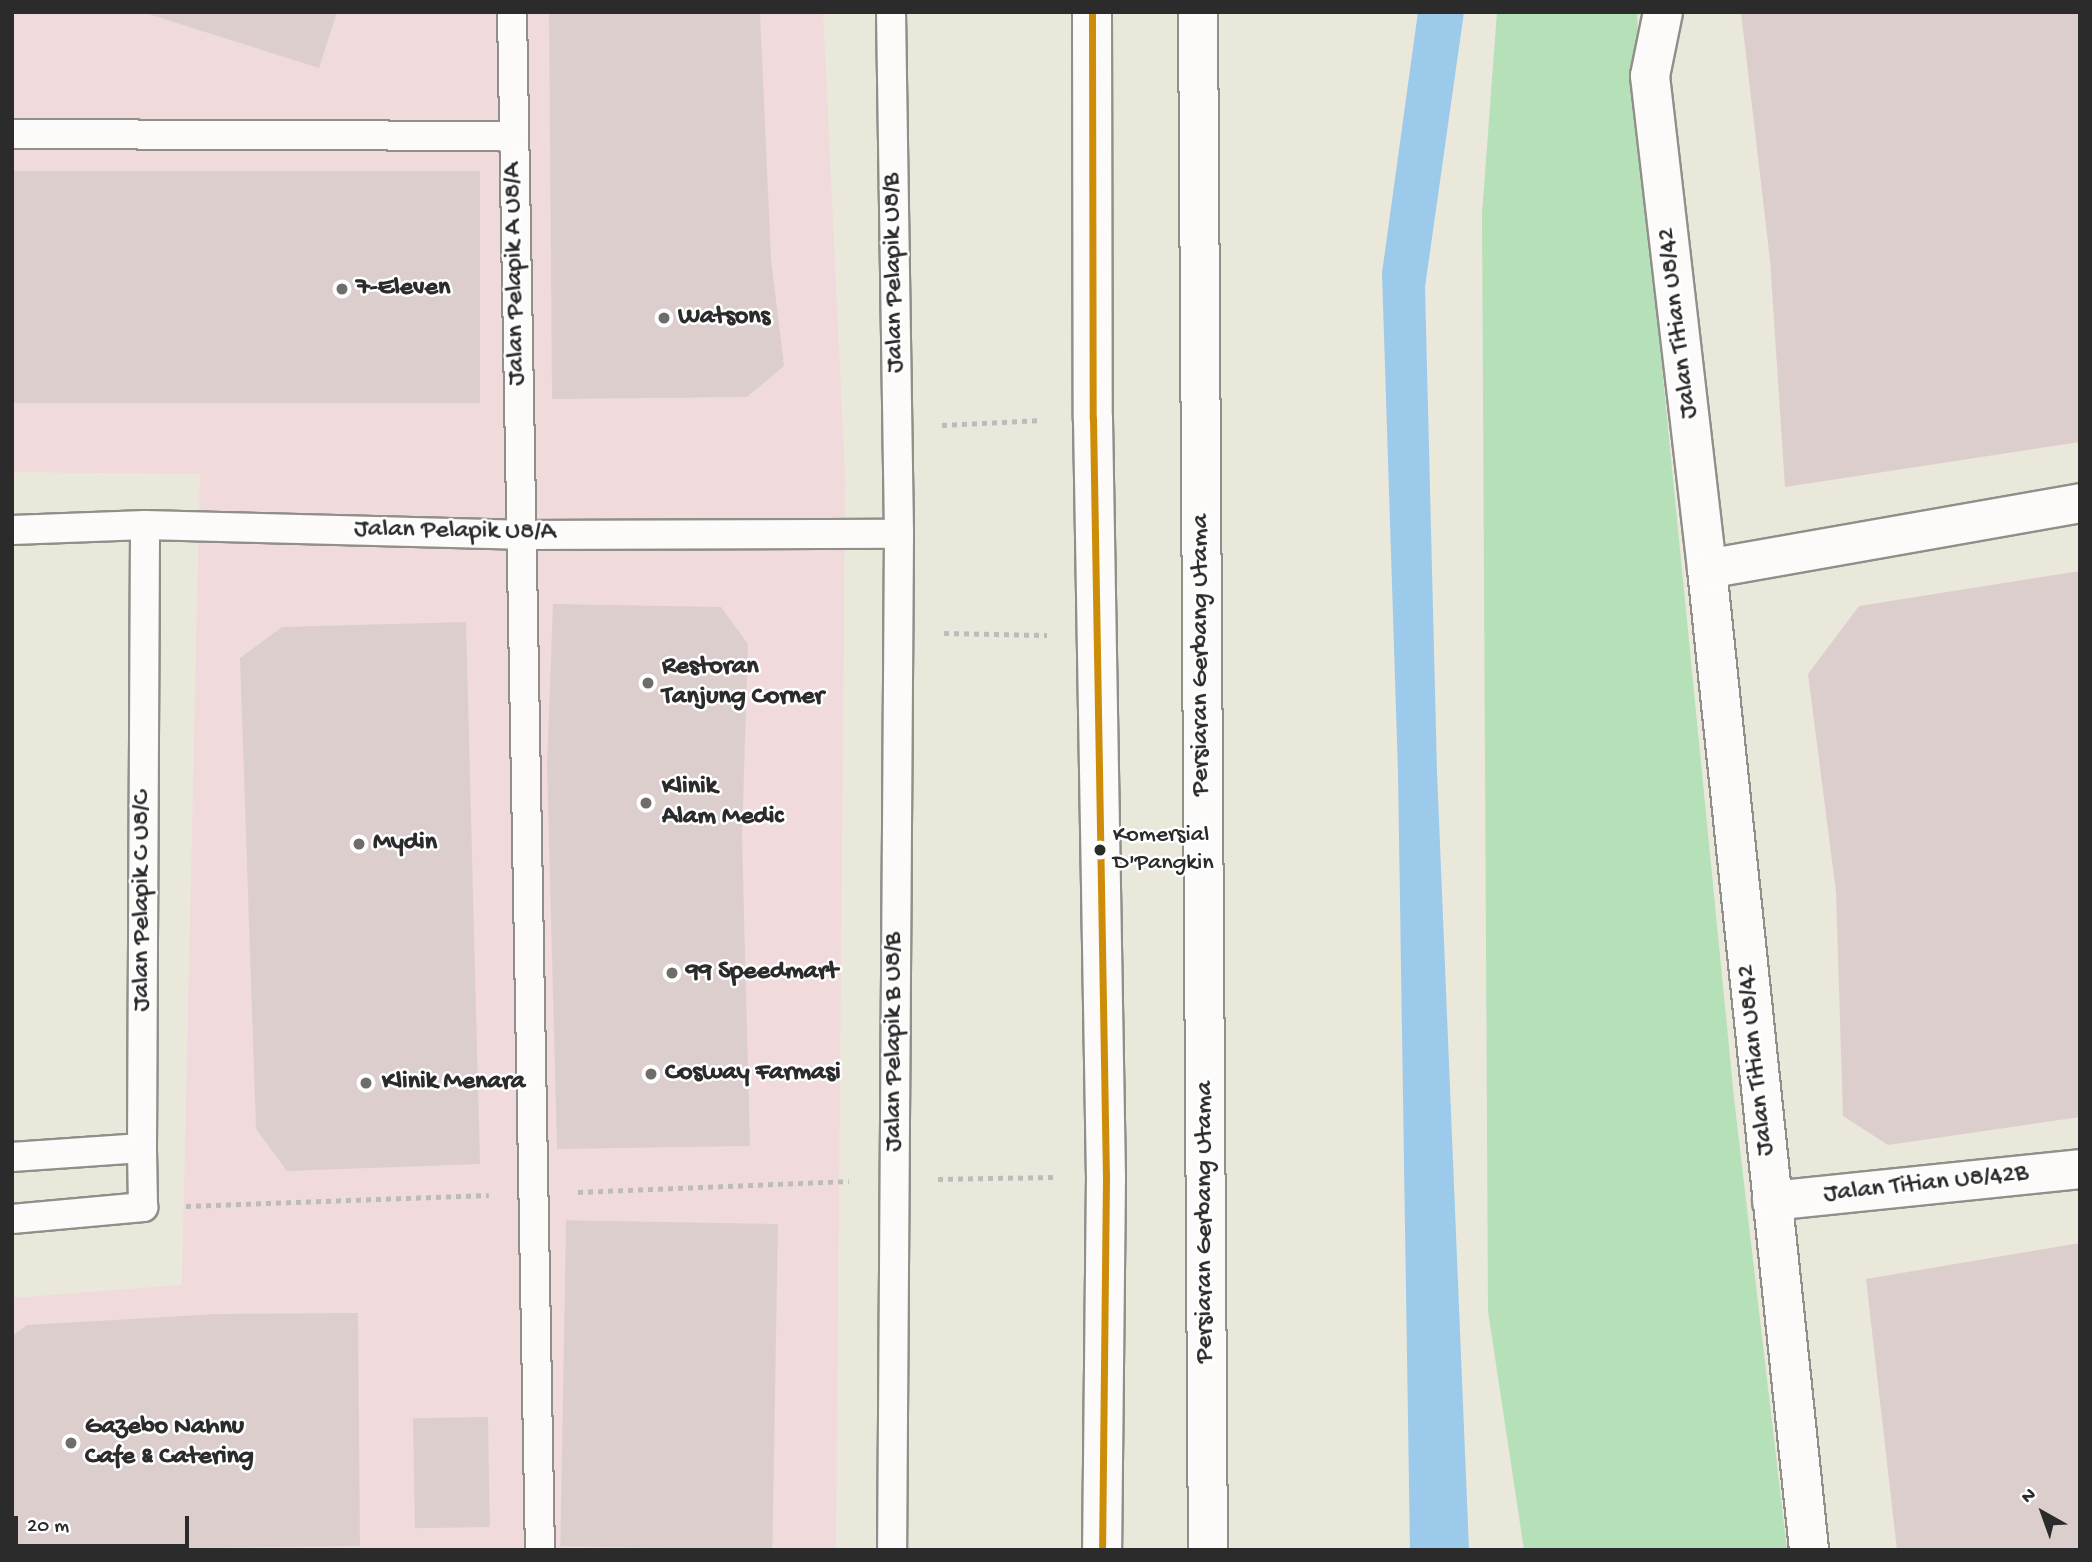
<!DOCTYPE html>
<style>
body{margin:0}
#map{position:relative;width:2092px;height:1562px;overflow:hidden;background:#eae7db;font-family:"Gochi Hand",sans-serif}
div>[style]{position:absolute}
[style*='--x']{left:calc(var(--x)*1px);top:calc(var(--y)*1px);width:calc(var(--w)*1px);rotate:calc(var(--a)*1deg)}
.built>*{inset:0;background:#f0dadc}
.green>*{inset:0;background:#b6e0b7}
.water>*{inset:0;background:#9ccaea}
.building>*{inset:0;background:#ddcece;transform-origin:0 0}
.path>*{height:4.5px;margin-top:-2.25px;transform-origin:0;background:repeating-linear-gradient(90deg,#bdbcbb 0 5px,transparent 0 10px)}
.roads{filter:drop-shadow(2px 0 #908f89) drop-shadow(-2px 0 #908f89) drop-shadow(0 2px #908f89) drop-shadow(0 -2px #908f89)}
.service>*{height:28px;margin:-14px;padding:0 14px;transform-origin:14px;border-radius:14px;background:#fcfbfa}
.minor>*{height:38px;margin:-19px;padding:0 19px;transform-origin:19px;border-radius:19px;background:#fcfbfa}
.secondary>*{height:38px;margin:-19px;padding:0 19px;transform-origin:19px;border-radius:19px;background:#fcfbfa}
.bus-1>*{height:7px;margin:-3.5px;padding:0 3.5px;transform-origin:3.5px;border-radius:3.5px;background:#ce8d09}
.dots>*{width:19px;height:19px;translate:-50% -50%;box-sizing:border-box;border:4px solid #fff;border-radius:50%}
span{translate:-50% -50%;white-space:nowrap;text-align:center;line-height:1.15;-webkit-text-stroke:5px #fff;paint-order:stroke}
.bus-label{font-size:24px;color:#2b2b2b}
.left{translate:0 -50%;text-align:left}
.street-label{font-size:26px;color:#2b2b2b}
.poi-label{font-size:26px;color:#2b2b2b;font-weight:700}
.frame{position:absolute;inset:0;border:14px solid #2b2b2b;pointer-events:none}
.north{position:absolute;left:2008px;top:1478px;width:70px;height:70px;-webkit-text-stroke:5px #fff;paint-order:stroke;rotate:320deg;font-size:19px;font-weight:700;line-height:28px;text-align:center;color:#2b2b2b}
.north::after{content:'';display:block;margin:auto;width:24px;height:32px;background:#2b2b2b;clip-path:polygon(50% 0,100% 100%,50% 72%,0 100%)}
.scale{position:absolute;left:14px;top:1516px;width:175px;height:32px;box-sizing:border-box;border:4px solid #2b2b2b;border-top:0;padding-left:9px;font-size:21px;line-height:24px;white-space:nowrap;color:#2b2b2b;-webkit-text-stroke:5px #fff;paint-order:stroke}
</style>
<div id="map">
<div class="built">
<div style="clip-path:polygon(12px 12px,823px 12px,845px 477px,836px 1550px,12px 1550px,12px 1298px,182px 1285px,200px 474px,12px 472px)"></div>
</div>
<div class="green">
<div style="clip-path:polygon(1497px 12px,1637px 12px,1644px 184px,1734px 1098px,1787px 1550px,1524px 1550px,1488px 1311px,1482px 214px)"></div>
</div>
<div class="water">
<div style="clip-path:polygon(1418px 12px,1464px 12px,1425px 287px,1437px 772px,1469px 1550px,1410px 1550px,1398px 772px,1382px 273px)"></div>
</div>
<div class="building">
<div style="clip-path:polygon(142px 12px,337px 12px,319px 68px)"></div>
<div style="clip-path:polygon(549px 12px,760px 12px,771px 259px,784px 366px,747px 397px,552px 399px)"></div>
<div style="clip-path:polygon(1741px 12px,2080px 12px,2080px 442px,1785px 487px,1770px 260px)"></div>
<div style="left:480px;top:171px;width:232px;height:468px;rotate:90deg"></div>
<div style="clip-path:polygon(2080px 571px,2080px 1117px,1888px 1145px,1843px 1116px,1836px 892px,1808px 674px,1859px 606px)"></div>
<div style="clip-path:polygon(553px 604px,721px 607px,748px 644px,742px 836px,750px 1146px,557px 1149px,547px 764px)"></div>
<div style="clip-path:polygon(466px 622px,480px 1164px,287px 1171px,256px 1129px,240px 658px,282px 627px)"></div>
<div style="left:778px;top:1224px;width:326px;height:212px;rotate:91deg"></div>
<div style="clip-path:polygon(2080px 1243px,2080px 1550px,1897px 1550px,1866px 1279px)"></div>
<div style="clip-path:polygon(358px 1313px,360px 1546px,12px 1550px,12px 1336px,27px 1325px,218px 1314px)"></div>
<div style="left:488px;top:1417px;width:110px;height:75px;rotate:89deg"></div>
</div>
<div class="path">
<div style="--x:942;--y:425;--w:100;--a:-2.9"></div>
<div style="--x:944;--y:633;--w:103;--a:1.1"></div>
<div style="--x:938;--y:1179;--w:117;--a:-1"></div>
<div style="--x:578;--y:1192;--w:271;--a:-2.3"></div>
<div style="--x:186;--y:1206;--w:303;--a:-2.1"></div>
</div>
<div class="roads">
<div class="service">
<div style="--x:512;--y:12;--w:1538;--a:88.96"></div>
<div style="--x:891;--y:12;--w:522;--a:89.12"></div>
<div style="--x:899;--y:534;--w:1016;--a:90.39"></div>
<div style="--x:12;--y:134;--w:502;--a:0.23"></div>
<div style="--x:12;--y:530;--w:133;--a:-2.2"></div>
<div style="--x:145;--y:525;--w:375;--a:1.5"></div>
<div style="--x:520;--y:535;--w:379;--a:-0.2"></div>
<div style="--x:12;--y:1157;--w:130;--a:-4"></div>
<div style="--x:142;--y:1148;--w:623;--a:-89.72"></div>
<div style="--x:12;--y:1219;--w:132;--a:-5.2"></div>
<div style="--x:143;--y:1207;--w:59;--a:-91"></div>
</div>
<div class="minor">
<div style="--x:1663;--y:12;--w:65;--a:101.5"></div>
<div style="--x:1650;--y:76;--w:496;--a:83.4"></div>
<div style="--x:1707;--y:569;--w:986;--a:84.06"></div>
<div style="--x:1707;--y:569;--w:379;--a:-10"></div>
<div style="--x:1772;--y:1201;--w:310;--a:-5.9"></div>
</div>
<div class="secondary">
<div style="--x:1092;--y:12;--w:407;--a:89.9"></div>
<div style="--x:1093;--y:419;--w:757;--a:89.02"></div>
<div style="--x:1106;--y:1176;--w:374;--a:90.6"></div>
<div style="--x:1198;--y:12;--w:1538;--a:89.63"></div>
</div>
</div>
<div class="bus-1">
<div style="--x:1092;--y:12;--w:407;--a:89.9"></div>
<div style="--x:1093;--y:419;--w:757;--a:89.02"></div>
<div style="--x:1106;--y:1176;--w:374;--a:90.6"></div>
</div>
<div class="dots">
<div style="left:342px;top:289px;background:#6e6d69"></div>
<div style="left:664px;top:318px;background:#6e6d69"></div>
<div style="left:648px;top:683px;background:#6e6d69"></div>
<div style="left:646px;top:803px;background:#6e6d69"></div>
<div style="left:359px;top:844px;background:#6e6d69"></div>
<div style="left:1100px;top:850px;background:#2b2b2b"></div>
<div style="left:672px;top:973px;background:#6e6d69"></div>
<div style="left:651px;top:1074px;background:#6e6d69"></div>
<div style="left:366px;top:1083px;background:#6e6d69"></div>
<div style="left:71px;top:1443px;background:#6e6d69"></div>
</div>
<div class="bus-label">
<span class="left" style="left:1113px;top:850px">Komersial<br>D'Pangkin</span>
</div>
<div class="street-label">
<span style="left:895px;top:273px;rotate:-91deg">Jalan Pelapik U8/B</span>
<span style="left:516px;top:274px;rotate:-91deg">Jalan Pelapik A U8/A</span>
<span style="left:1679px;top:323px;rotate:-97deg">Jalan Titian U8/42</span>
<span style="left:455px;top:532px;rotate:1deg">Jalan Pelapik U8/A</span>
<span style="left:1202px;top:655px;rotate:-90deg">Persiaran Gerbang Utama</span>
<span style="left:143px;top:901px;rotate:-90deg">Jalan Pelapik C U8/C</span>
<span style="left:895px;top:1042px;rotate:-90deg">Jalan Pelapik B U8/B</span>
<span style="left:1757px;top:1060px;rotate:-96deg">Jalan Titian U8/42</span>
<span style="left:1926px;top:1185px;rotate:-6deg">Jalan Titian U8/42B</span>
<span style="left:1206px;top:1222px;rotate:-90deg">Persiaran Gerbang Utama</span>
</div>
<div class="poi-label">
<span class="left" style="left:356px;top:289px">7-Eleven</span>
<span class="left" style="left:678px;top:318px">Watsons</span>
<span class="left" style="left:662px;top:683px">Restoran<br>Tanjung Corner</span>
<span class="left" style="left:662px;top:803px">Klinik<br>Alam Medic</span>
<span class="left" style="left:373px;top:844px">Mydin</span>
<span class="left" style="left:686px;top:973px">99 Speedmart</span>
<span class="left" style="left:665px;top:1074px">Cosway Farmasi</span>
<span class="left" style="left:382px;top:1083px">Klinik Menara</span>
<span class="left" style="left:85px;top:1443px">Gazebo Nahnu<br>Cafe &amp; Catering</span>
</div>
<div class="frame"></div>
<div class="north">N</div>
<div class="scale">20 m</div>
</div>
